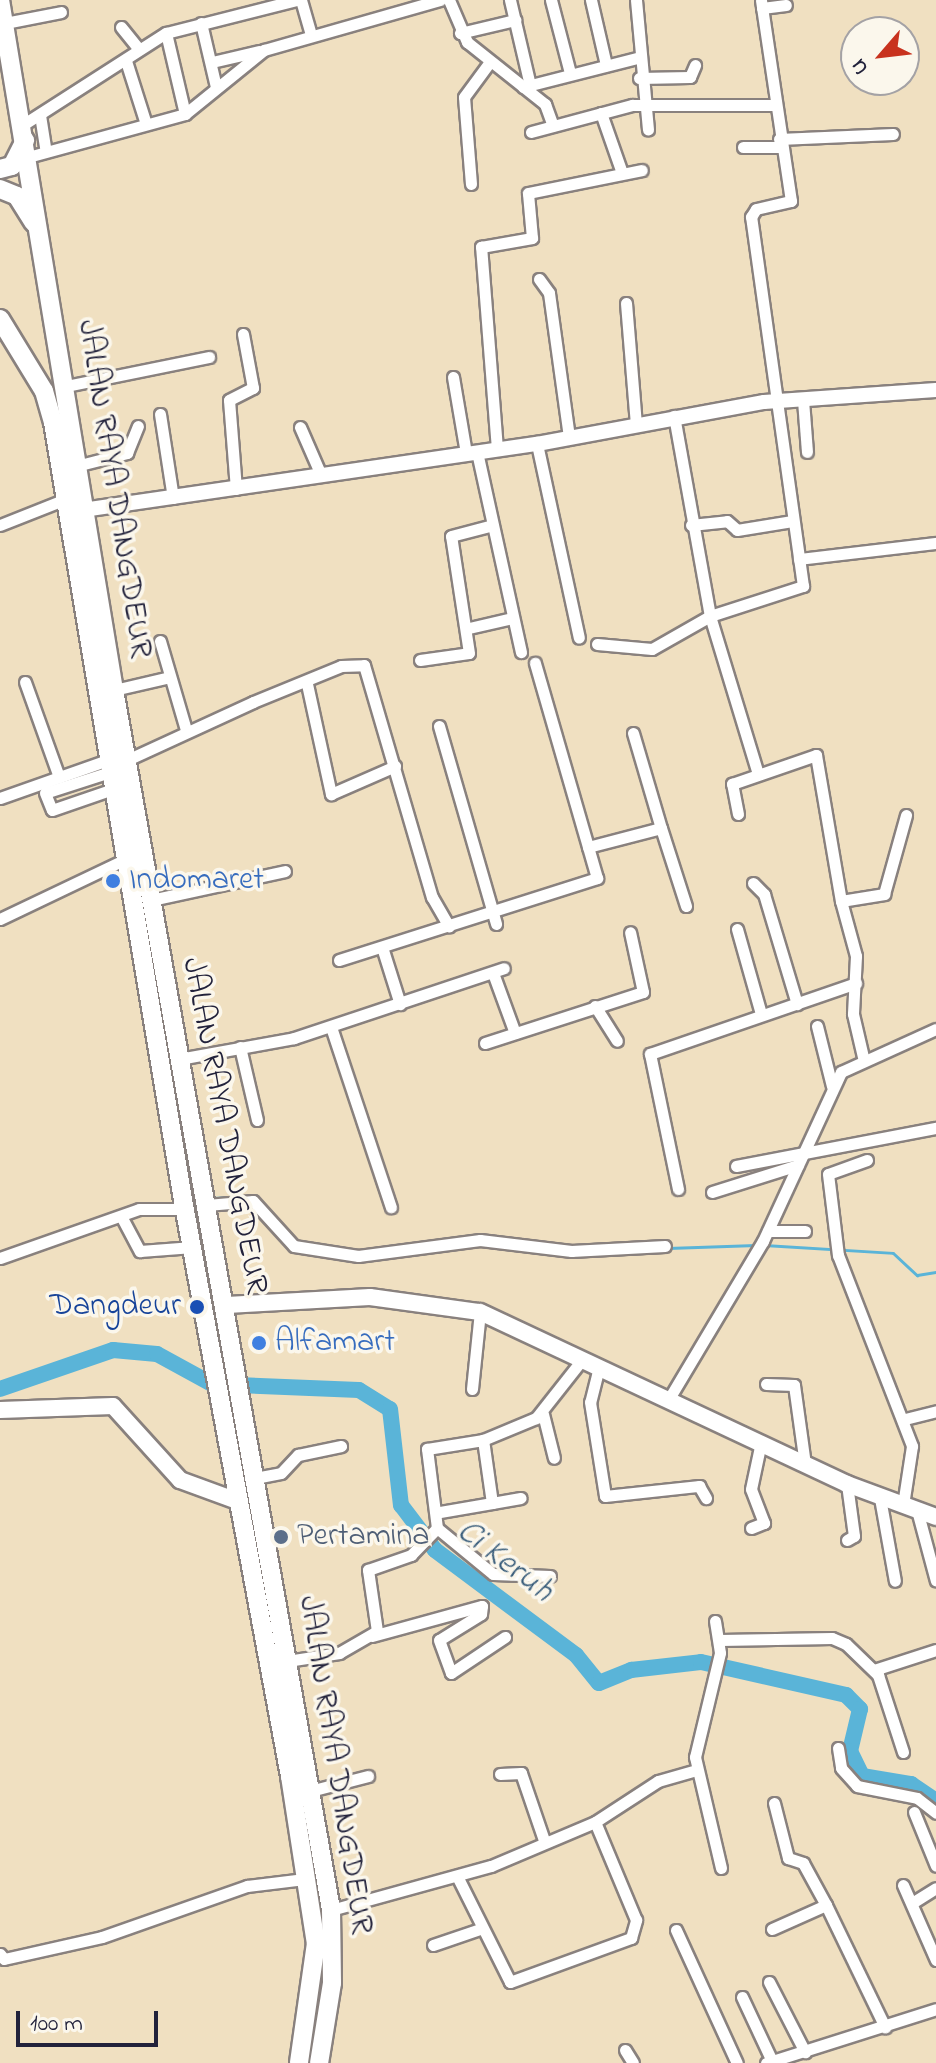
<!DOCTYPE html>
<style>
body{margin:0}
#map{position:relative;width:936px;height:2063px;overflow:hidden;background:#f0e0c1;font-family:"Indie Flower",sans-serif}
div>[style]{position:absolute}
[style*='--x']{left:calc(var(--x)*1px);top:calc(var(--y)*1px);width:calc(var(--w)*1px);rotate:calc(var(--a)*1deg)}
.stream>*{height:3px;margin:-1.5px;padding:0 1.5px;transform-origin:1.5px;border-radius:1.5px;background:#5ab4d8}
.river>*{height:16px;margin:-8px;padding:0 8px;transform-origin:8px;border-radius:8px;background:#5ab4d8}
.roads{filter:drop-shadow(2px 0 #89817e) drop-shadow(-2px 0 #89817e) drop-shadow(0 2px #89817e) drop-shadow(0 -2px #89817e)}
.minor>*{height:11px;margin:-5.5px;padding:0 5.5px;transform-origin:5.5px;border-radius:5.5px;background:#fff}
.tertiary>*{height:14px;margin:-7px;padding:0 7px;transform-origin:7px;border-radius:7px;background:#fff}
.secondary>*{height:16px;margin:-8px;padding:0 8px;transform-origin:8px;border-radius:8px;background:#fff}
.trunk>*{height:18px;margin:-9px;padding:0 9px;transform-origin:9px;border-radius:9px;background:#fff}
.dots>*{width:22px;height:22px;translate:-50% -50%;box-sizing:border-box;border:4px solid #fbf7ec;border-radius:50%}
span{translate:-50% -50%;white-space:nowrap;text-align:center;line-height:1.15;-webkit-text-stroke:7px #fbf7ec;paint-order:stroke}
.street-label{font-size:32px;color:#22223b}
.shop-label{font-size:32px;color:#366cbe}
.left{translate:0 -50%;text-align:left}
.transit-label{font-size:32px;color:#164399}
.right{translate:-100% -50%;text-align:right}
.service-label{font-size:32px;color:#4e5e75}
.water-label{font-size:34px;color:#385c7a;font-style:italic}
.north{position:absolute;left:840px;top:16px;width:80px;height:80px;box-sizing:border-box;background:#fbf7ec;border:2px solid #a4a2a5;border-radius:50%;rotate:242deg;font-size:22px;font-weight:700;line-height:32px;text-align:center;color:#22223b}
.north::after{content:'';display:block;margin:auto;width:28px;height:36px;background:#c8321e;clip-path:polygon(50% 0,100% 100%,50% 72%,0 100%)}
.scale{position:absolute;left:16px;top:2011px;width:142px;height:36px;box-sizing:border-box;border:4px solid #22223b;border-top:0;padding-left:10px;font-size:24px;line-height:28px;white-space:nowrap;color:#22223b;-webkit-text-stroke:6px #fbf7ec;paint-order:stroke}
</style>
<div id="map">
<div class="stream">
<div style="--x:213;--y:1198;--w:36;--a:-3"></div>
<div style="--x:764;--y:1245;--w:129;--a:3.5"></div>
<div style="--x:893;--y:1253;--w:33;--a:43"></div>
<div style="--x:917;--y:1275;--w:19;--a:-9"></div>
<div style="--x:668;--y:1248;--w:88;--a:-2"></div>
</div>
<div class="river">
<div style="--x:0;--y:1389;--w:120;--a:-19"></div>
<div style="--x:113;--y:1350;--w:44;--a:5.2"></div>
<div style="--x:157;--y:1354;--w:63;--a:28.6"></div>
<div style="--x:212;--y:1384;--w:147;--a:2.3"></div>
<div style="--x:359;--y:1390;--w:36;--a:32"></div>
<div style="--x:390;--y:1409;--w:97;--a:83.5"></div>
<div style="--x:401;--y:1505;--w:56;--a:52.9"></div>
<div style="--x:435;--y:1550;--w:176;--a:36.7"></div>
<div style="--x:576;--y:1655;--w:36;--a:51"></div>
<div style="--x:599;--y:1683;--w:35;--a:-22"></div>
<div style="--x:631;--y:1670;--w:70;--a:-6.5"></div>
<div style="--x:701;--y:1662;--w:149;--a:12.8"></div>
<div style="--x:846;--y:1695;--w:20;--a:45"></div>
<div style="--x:860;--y:1709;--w:43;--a:103.4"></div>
<div style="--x:850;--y:1751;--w:28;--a:64"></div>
<div style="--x:862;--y:1776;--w:50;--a:9.3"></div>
<div style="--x:911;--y:1784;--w:30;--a:34"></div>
</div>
<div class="roads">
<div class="minor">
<div style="--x:301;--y:0;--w:37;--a:74"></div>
<div style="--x:449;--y:0;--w:46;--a:66.8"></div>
<div style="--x:467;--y:42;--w:100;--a:38.5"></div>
<div style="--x:545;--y:104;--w:23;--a:70"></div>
<div style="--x:510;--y:0;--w:87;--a:76.8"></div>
<div style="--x:551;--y:0;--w:75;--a:75.4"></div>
<div style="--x:591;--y:0;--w:67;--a:77"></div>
<div style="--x:636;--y:0;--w:130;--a:84.7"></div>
<div style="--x:762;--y:8;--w:24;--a:-7"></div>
<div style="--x:5;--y:23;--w:57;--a:-11.1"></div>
<div style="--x:201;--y:23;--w:66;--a:76.8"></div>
<div style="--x:121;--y:27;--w:27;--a:51"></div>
<div style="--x:166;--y:33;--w:83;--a:76.8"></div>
<div style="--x:460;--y:33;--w:57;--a:-13.3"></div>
<div style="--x:126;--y:61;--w:66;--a:72.4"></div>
<div style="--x:212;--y:62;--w:48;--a:-13.2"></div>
<div style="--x:639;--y:78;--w:51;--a:-1.1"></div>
<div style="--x:690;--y:77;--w:13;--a:-67"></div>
<div style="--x:523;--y:87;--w:118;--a:-14.3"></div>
<div style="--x:601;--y:113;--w:64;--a:70.7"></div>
<div style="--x:40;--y:115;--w:36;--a:81"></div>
<div style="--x:24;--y:124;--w:169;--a:-32.7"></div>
<div style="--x:166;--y:33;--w:134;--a:-14.2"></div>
<div style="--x:531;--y:132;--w:105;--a:-15"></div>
<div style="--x:632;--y:105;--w:141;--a:0"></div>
<div style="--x:779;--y:139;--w:114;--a:-2.5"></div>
<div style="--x:743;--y:147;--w:37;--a:0"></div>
<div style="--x:28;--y:157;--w:163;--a:-15.3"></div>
<div style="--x:185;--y:114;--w:102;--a:-39"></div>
<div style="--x:264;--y:50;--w:183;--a:-15.9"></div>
<div style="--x:471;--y:184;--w:87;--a:-94.6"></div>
<div style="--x:464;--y:97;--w:42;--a:-53.7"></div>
<div style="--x:539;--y:279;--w:17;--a:54"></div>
<div style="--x:549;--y:293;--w:146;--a:82.1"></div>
<div style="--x:626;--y:303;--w:122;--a:85.3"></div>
<div style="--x:453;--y:377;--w:77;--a:80.3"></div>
<div style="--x:66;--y:386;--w:146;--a:-11.5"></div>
<div style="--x:803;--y:400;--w:52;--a:85.6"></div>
<div style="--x:160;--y:414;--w:85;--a:81.2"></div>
<div style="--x:674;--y:416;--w:203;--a:79.8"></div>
<div style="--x:710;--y:616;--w:165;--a:73.1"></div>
<div style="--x:300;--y:427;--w:52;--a:66.4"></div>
<div style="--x:537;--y:444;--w:198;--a:77.8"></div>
<div style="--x:497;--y:449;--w:203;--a:-94.5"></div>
<div style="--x:481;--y:247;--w:52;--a:-10"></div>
<div style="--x:532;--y:238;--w:45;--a:-95.1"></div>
<div style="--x:528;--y:193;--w:116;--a:-11.4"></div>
<div style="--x:477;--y:452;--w:205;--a:77.6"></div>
<div style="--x:76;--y:466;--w:53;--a:-14.3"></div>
<div style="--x:127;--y:453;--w:29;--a:-68"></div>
<div style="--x:236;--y:489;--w:89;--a:-94.5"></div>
<div style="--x:229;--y:400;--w:27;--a:-27"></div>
<div style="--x:253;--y:388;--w:55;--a:-100.5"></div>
<div style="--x:0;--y:525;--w:71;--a:-21.5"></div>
<div style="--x:691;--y:525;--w:36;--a:-6"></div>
<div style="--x:727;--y:521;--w:13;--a:42"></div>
<div style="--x:737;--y:530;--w:56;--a:-9.3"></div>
<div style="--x:799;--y:559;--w:138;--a:-6.7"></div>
<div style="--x:469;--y:628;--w:44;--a:-13.1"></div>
<div style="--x:160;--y:641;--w:93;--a:73.7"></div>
<div style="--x:597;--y:644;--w:55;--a:5.2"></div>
<div style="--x:652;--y:649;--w:67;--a:-29.6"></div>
<div style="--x:710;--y:616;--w:98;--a:-17.9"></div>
<div style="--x:803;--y:586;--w:373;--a:-98"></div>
<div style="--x:751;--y:217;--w:9;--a:-58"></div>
<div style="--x:756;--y:209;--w:36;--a:-13"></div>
<div style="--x:791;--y:201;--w:203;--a:-98.5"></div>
<div style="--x:420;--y:660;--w:49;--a:-8.1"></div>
<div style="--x:469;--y:653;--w:118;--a:-98.7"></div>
<div style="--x:451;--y:536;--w:43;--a:-14.7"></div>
<div style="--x:25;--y:682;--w:101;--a:70.3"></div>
<div style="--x:307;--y:684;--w:113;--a:77.7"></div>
<div style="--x:331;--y:794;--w:70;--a:-23.6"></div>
<div style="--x:114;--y:690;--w:57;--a:-13.1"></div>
<div style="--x:439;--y:726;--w:206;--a:73.9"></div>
<div style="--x:633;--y:733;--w:99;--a:73.6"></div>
<div style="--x:127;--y:760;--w:139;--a:-24.7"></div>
<div style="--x:253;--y:702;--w:95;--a:-22.2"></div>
<div style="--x:341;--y:666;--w:23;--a:-2"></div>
<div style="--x:364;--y:665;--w:242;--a:73.7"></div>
<div style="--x:432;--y:897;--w:34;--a:60"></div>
<div style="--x:113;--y:771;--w:71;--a:162.1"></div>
<div style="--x:45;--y:793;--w:18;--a:68"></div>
<div style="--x:52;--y:810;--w:68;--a:-19"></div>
<div style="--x:0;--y:798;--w:118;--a:-19.4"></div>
<div style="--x:738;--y:814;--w:31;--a:-101"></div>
<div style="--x:732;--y:784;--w:89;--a:-19"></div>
<div style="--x:816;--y:755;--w:148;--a:80.3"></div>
<div style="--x:841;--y:901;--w:44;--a:-9.2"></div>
<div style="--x:884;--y:894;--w:82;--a:-74.4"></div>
<div style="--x:588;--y:847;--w:75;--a:-14.6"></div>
<div style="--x:661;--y:828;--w:82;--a:72.2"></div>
<div style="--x:753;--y:883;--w:16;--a:45"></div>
<div style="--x:764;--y:894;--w:115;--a:73.3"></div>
<div style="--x:151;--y:900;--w:137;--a:-12.2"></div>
<div style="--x:841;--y:901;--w:57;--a:74.7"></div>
<div style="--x:856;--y:956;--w:58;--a:93"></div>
<div style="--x:853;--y:1014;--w:44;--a:76.9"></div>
<div style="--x:0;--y:919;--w:142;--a:-25.5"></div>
<div style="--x:737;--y:929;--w:88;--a:74.2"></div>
<div style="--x:382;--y:947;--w:60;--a:72.5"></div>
<div style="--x:339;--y:960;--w:271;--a:-17.6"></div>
<div style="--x:597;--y:878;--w:224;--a:-106.1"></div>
<div style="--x:493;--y:973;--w:64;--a:69.9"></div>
<div style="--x:595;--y:1006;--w:41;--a:57.8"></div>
<div style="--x:817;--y:1026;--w:62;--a:76"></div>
<div style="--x:331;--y:1027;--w:190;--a:71.6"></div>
<div style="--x:485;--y:1043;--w:166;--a:-17.9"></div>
<div style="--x:643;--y:992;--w:61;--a:-102.2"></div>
<div style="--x:240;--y:1047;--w:75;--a:76.9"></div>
<div style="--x:179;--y:1059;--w:117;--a:-10.3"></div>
<div style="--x:294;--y:1038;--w:221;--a:-18.4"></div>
<div style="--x:867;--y:1160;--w:41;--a:160.3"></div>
<div style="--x:828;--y:1174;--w:82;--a:83"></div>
<div style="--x:838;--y:1255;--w:205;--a:68.8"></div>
<div style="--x:912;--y:1446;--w:60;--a:98.7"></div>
<div style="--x:736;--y:1166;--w:204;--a:-10.8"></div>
<div style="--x:678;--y:1189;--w:138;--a:-101.7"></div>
<div style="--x:650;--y:1054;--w:218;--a:-19"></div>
<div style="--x:712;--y:1192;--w:90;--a:-17.4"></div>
<div style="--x:207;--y:1205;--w:46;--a:-5"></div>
<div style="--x:253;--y:1201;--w:61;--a:47.7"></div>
<div style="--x:294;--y:1246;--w:65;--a:8.9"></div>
<div style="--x:358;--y:1256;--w:123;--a:-7.5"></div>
<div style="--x:480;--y:1240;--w:92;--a:6.9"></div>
<div style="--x:571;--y:1251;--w:94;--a:-3"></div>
<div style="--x:121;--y:1216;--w:40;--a:62"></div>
<div style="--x:140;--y:1251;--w:53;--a:-4.3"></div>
<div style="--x:768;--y:1231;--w:37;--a:0"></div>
<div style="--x:0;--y:1258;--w:147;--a:-19.4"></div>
<div style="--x:139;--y:1209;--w:45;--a:0"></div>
<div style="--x:599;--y:1367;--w:36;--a:104"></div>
<div style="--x:590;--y:1402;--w:95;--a:80.9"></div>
<div style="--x:605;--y:1496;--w:95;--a:-6.1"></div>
<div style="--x:699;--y:1486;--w:14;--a:60"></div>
<div style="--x:766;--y:1384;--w:28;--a:2"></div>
<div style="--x:794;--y:1385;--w:80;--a:82.1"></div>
<div style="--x:472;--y:1389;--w:77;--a:-84.1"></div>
<div style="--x:670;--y:1397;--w:182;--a:-59.2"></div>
<div style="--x:763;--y:1241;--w:186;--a:-65.2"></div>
<div style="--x:841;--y:1072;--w:104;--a:-24.4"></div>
<div style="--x:543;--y:1414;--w:45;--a:76"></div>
<div style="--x:905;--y:1419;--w:32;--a:-14"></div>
<div style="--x:255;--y:1478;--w:26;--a:-11"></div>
<div style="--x:281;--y:1473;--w:25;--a:-47"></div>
<div style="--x:298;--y:1455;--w:44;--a:-11.8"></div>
<div style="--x:880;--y:1498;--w:84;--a:79.8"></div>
<div style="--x:492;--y:1503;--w:29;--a:-10"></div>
<div style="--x:917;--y:1510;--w:73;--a:75"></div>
<div style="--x:440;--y:1512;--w:53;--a:-9.8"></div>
<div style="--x:492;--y:1503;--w:64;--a:-98.1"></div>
<div style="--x:437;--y:1528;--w:72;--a:39.4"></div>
<div style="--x:493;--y:1574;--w:57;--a:2"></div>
<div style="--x:751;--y:1528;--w:14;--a:-21"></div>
<div style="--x:764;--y:1523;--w:36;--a:-111"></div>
<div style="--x:751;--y:1489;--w:48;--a:-78"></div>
<div style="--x:847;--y:1540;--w:8;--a:-30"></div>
<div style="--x:854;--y:1536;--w:52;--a:-97.7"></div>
<div style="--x:715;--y:1621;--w:32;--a:81"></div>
<div style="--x:720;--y:1653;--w:107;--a:103.5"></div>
<div style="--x:695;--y:1757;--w:114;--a:76.8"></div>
<div style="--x:372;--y:1636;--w:114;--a:-15.3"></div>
<div style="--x:482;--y:1606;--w:8;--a:97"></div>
<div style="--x:481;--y:1614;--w:49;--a:148.2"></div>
<div style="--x:439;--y:1640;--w:35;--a:70"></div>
<div style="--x:451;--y:1673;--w:65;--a:-33.7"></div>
<div style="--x:720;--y:1640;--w:112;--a:-1"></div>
<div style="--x:832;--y:1638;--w:15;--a:23"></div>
<div style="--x:846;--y:1644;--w:45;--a:44.1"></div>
<div style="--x:878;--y:1675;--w:81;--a:72"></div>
<div style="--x:287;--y:1661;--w:53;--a:-8.7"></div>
<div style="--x:339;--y:1653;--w:44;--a:-30.1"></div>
<div style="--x:377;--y:1631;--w:62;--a:-98.4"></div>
<div style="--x:368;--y:1570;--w:46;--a:-19.2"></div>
<div style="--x:411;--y:1555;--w:37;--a:-46"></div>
<div style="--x:437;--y:1528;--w:80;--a:-97.2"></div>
<div style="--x:427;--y:1449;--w:57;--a:-9.1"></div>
<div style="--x:483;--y:1440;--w:57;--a:-22.5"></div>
<div style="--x:536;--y:1418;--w:73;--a:-51.7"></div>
<div style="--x:874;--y:1670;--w:65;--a:-17.9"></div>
<div style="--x:838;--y:1748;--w:20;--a:81"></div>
<div style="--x:841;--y:1768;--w:24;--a:48"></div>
<div style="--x:857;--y:1786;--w:61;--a:11.3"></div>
<div style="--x:917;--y:1798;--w:24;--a:38"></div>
<div style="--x:500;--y:1774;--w:21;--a:-3"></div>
<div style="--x:521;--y:1773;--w:71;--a:71.1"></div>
<div style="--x:310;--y:1791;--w:60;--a:-14.5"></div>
<div style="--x:774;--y:1803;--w:57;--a:75.7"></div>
<div style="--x:788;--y:1858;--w:16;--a:18"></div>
<div style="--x:803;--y:1863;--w:48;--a:61.3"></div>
<div style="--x:914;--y:1812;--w:58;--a:67.8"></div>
<div style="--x:458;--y:1878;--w:116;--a:63.4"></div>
<div style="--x:510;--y:1982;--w:129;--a:-20"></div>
<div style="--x:631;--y:1938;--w:19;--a:-74"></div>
<div style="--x:636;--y:1920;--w:106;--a:-112.7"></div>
<div style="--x:903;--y:1885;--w:82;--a:66.3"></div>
<div style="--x:912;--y:1903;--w:28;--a:-32"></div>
<div style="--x:331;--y:1910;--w:166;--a:-15.4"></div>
<div style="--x:491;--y:1866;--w:113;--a:-22.9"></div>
<div style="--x:595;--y:1822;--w:75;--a:-33.1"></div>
<div style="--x:658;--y:1781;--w:40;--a:-16"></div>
<div style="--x:772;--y:1929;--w:59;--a:-24"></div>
<div style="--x:826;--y:1905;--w:136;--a:64.2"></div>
<div style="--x:676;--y:1930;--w:146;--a:65.4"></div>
<div style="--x:433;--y:1945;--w:50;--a:-18.8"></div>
<div style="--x:0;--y:1954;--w:6;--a:51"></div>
<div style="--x:4;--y:1959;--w:100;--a:-12.7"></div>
<div style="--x:102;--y:1937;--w:154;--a:-19.4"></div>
<div style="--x:247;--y:1886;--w:58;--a:-6.9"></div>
<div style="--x:769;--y:1982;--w:79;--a:62.8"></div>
<div style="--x:742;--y:1997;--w:71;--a:64.9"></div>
<div style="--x:625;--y:2050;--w:15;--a:58"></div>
<div style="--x:766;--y:2063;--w:178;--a:-17.6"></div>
</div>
<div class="tertiary">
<div style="--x:83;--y:510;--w:459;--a:-8.3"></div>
<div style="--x:537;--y:444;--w:231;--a:-10.5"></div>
<div style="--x:764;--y:402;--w:172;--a:-4"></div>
</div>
<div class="secondary">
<div style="--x:227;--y:1305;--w:143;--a:-3.2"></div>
<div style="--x:370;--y:1297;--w:111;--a:7.8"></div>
<div style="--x:480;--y:1312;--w:405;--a:25.1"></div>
<div style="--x:847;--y:1484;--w:95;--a:20.3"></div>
<div style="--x:0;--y:1410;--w:113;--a:-2"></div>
<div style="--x:113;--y:1406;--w:100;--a:47.8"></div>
<div style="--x:180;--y:1480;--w:64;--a:20.1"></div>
</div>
<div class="trunk">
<div style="--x:0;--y:0;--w:699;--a:80.62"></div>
<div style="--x:114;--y:690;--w:1239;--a:79.91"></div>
<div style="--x:331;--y:1910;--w:73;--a:89.2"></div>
<div style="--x:332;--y:1983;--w:81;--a:99.2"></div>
<div style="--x:0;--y:169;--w:12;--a:-14"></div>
<div style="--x:12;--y:166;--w:29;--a:-63"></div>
<div style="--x:0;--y:189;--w:18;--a:22"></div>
<div style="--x:17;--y:196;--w:31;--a:58"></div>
<div style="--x:0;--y:319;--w:84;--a:58.6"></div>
<div style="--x:44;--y:391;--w:32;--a:74"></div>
<div style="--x:53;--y:422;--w:789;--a:80.51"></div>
<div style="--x:183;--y:1200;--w:586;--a:79.48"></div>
<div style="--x:290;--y:1776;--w:169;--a:81.2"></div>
<div style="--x:316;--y:1943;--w:121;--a:98.1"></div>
</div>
</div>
<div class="dots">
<div style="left:113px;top:881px;background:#3f7fe0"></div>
<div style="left:197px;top:1307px;background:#1a4fb4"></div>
<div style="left:259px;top:1343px;background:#3f7fe0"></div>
<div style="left:281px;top:1537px;background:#5c6f8a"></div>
</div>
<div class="street-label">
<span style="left:113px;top:489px;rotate:81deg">JALAN RAYA DANGDEUR</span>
<span style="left:223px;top:1126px;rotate:79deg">JALAN RAYA DANGDEUR</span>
<span style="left:334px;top:1765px;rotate:81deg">JALAN RAYA DANGDEUR</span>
</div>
<div class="shop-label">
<span class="left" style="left:129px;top:881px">Indomaret</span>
<span class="left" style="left:275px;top:1343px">Alfamart</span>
</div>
<div class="transit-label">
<span class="right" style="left:181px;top:1307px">Dangdeur</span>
</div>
<div class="service-label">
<span class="left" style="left:297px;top:1537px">Pertamina</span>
</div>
<div class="water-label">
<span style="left:504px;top:1562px;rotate:38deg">Ci Keruh</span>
</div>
<div class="north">U</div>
<div class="scale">100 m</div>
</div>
